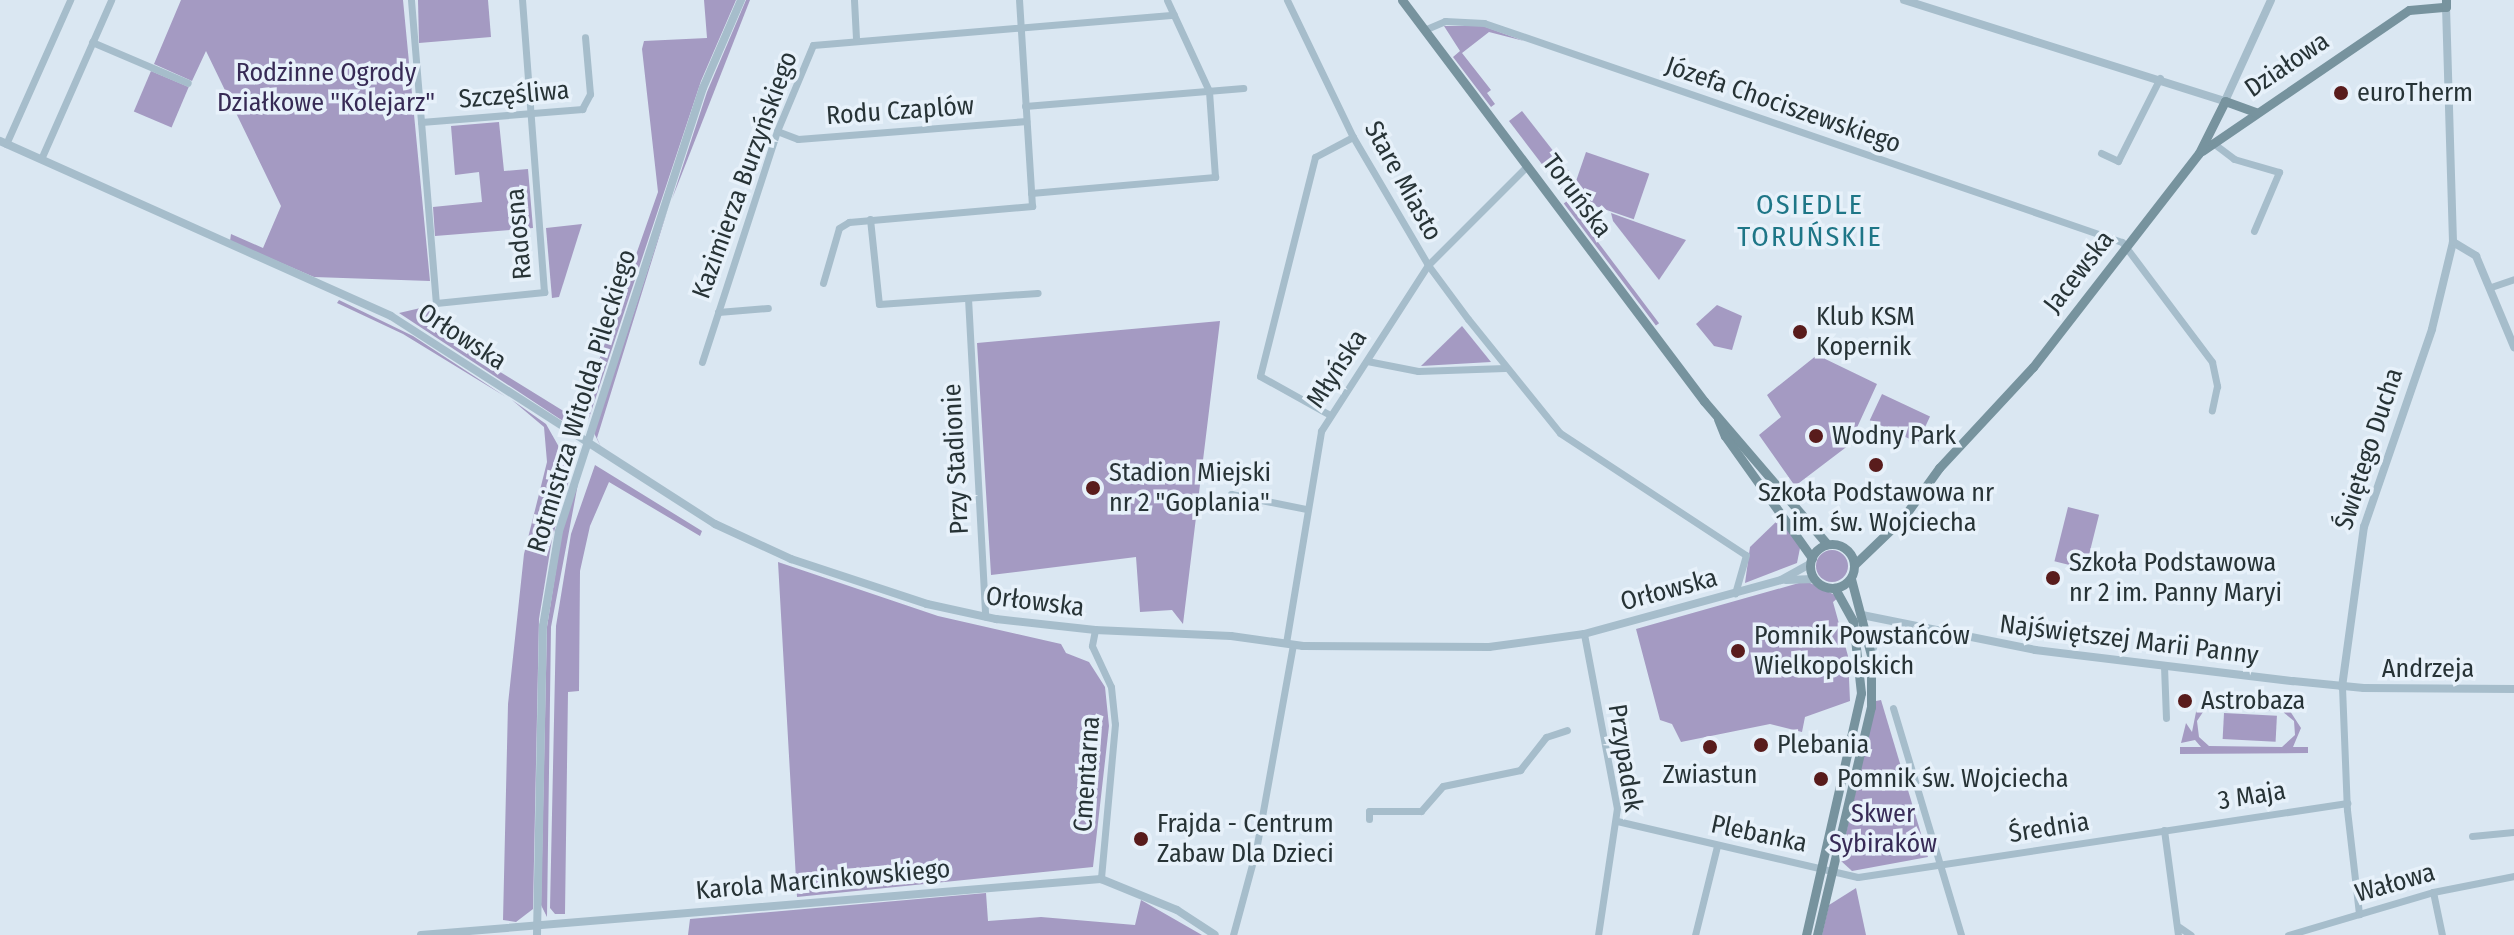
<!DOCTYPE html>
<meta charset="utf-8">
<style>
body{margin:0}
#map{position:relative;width:2514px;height:935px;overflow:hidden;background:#dae7f2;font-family:"Fira Sans Condensed",sans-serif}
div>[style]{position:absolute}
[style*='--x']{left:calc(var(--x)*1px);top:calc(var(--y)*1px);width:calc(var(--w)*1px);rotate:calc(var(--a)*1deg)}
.green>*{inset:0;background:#a49ac2;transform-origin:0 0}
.round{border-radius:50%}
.minor>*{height:7px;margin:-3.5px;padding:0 3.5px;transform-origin:3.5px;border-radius:3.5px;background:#a6bdcb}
.tertiary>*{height:8px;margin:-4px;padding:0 4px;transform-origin:4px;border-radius:4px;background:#a6bdcb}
.secondary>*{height:9px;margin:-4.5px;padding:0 4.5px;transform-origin:4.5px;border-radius:4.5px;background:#77939e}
.secondary>.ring{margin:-4.5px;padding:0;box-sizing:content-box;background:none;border:9px solid #77939e;border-radius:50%}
.dots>*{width:22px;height:22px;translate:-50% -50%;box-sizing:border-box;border:4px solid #e7f1fa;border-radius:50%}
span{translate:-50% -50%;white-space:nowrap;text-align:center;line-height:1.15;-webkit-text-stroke:7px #e7f1fa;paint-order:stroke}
.street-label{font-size:26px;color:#273336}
.park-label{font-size:26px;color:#372a55}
.poi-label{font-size:26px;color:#273336}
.left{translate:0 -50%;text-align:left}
.neighbourhood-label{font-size:28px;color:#1e7687;letter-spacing:2px}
</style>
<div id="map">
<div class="green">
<div style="clip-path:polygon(181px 0,403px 0,430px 281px,314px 277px,230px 241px,231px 234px,263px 248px,281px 206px,206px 51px,192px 81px,154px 64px)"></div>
<div style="clip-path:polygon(418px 0,488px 0,491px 37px,419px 43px)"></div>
<div style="clip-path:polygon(704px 0,736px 0,701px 81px,589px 418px,583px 426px,572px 427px,399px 313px,429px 306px,432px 330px,578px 420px,658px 192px,642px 49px,644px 41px,707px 38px)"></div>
<div style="clip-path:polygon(746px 0,750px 0,672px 199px,707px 92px)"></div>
<div style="clip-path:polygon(1444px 26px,1483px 26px,1524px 41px,1489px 32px,1462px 53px,1491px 90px,1487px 93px,1495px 104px,1491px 107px,1453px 57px,1460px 51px)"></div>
<div style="left:151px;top:71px;width:41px;height:44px;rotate:23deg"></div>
<div style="clip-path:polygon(1522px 111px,1572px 175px,1564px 193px,1509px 121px)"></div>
<div style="clip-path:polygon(499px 122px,504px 171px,528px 169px,533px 228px,435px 236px,433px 207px,482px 202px,479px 172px,455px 175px,451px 126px)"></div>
<div style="left:1586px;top:152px;width:67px;height:48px;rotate:19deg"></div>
<div style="left:1567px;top:201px;width:153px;height:4px;rotate:53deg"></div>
<div style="clip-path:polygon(669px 205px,597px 438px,601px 447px,594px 433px)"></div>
<div style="clip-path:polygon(1611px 213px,1686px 240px,1659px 280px,1613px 221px)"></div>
<div style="clip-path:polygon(582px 224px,559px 297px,552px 298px,546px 228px)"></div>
<div style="clip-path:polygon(339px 300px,413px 336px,506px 397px,403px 334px,337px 303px)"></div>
<div style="clip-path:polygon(1717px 305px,1742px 316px,1732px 350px,1714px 346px,1696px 324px)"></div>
<div style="clip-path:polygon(1220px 321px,1183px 624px,1172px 610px,1140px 612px,1136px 557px,991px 575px,977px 343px)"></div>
<div style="clip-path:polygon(1462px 326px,1491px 362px,1421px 366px)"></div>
<div style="clip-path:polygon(1817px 355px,1877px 384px,1849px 445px,1795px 486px,1759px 435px,1781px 417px,1767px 395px)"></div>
<div style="left:1882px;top:394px;width:53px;height:29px;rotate:25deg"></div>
<div style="clip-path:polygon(512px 400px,546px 424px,572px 470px,552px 539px,539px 619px,533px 909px,516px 922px,503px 920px,508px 704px,524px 554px,547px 462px,544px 427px)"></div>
<div style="clip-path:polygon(595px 465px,702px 531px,700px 536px,609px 482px,590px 526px,580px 571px,579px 691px,568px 692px,565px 914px,555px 914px,550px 908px,556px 626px,571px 534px)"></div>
<div style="clip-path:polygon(580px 473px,551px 627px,547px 917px,541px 905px,547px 627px,562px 531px)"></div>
<div style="left:2068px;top:507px;width:32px;height:56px;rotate:14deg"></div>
<div style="clip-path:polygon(1781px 517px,1801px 543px,1797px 563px,1745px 583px,1750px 547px)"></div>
<div class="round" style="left:1816px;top:550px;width:32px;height:32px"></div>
<div style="clip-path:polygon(778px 562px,938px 616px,1061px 644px,1066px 653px,1089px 662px,1105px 687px,1109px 726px,1093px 867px,797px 897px)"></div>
<div style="clip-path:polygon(1806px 581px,1839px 597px,1833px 602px,1848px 656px,1850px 701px,1805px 717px,1802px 732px,1770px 724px,1681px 742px,1672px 724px,1660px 720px,1636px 629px)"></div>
<div style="clip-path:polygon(1881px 700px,1928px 857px,1852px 871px,1840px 860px,1876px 701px)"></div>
<div style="clip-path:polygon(evenodd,2216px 701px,2290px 711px,2301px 728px,2293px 747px,2308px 747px,2308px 753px,2180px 754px,2180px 747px,2201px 747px,2195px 740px,2181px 743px,2186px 723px,2192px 732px,2196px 712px,2216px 701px,2220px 705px,2283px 712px,2294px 721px,2295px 735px,2282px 747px,2209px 746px,2199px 737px,2197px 721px,2205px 709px,2220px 705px)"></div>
<div style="left:2224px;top:713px;width:53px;height:26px;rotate:3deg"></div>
<div style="clip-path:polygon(1856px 888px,1866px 935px,1822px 935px,1829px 905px)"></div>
<div style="clip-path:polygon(986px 893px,988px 921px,1041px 917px,1135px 925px,1141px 900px,1202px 935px,688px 935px,690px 919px)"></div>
</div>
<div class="minor">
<div style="--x:411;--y:0;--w:304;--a:85.3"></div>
<div style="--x:436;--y:303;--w:109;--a:-5.8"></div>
<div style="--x:544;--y:292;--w:293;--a:-94.3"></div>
<div style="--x:854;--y:0;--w:39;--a:87"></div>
<div style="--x:1287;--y:0;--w:152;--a:64.3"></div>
<div style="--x:1353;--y:137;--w:148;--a:59.6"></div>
<div style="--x:1428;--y:265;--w:67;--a:53.5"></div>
<div style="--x:1468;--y:319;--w:146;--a:51.1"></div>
<div style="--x:1560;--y:433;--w:222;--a:33.3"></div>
<div style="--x:1746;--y:555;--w:40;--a:106"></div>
<div style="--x:1424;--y:30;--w:23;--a:-23"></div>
<div style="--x:1445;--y:21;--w:39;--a:3"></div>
<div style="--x:1484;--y:23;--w:675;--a:18.95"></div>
<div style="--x:2122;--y:242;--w:150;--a:53.1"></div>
<div style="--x:2212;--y:362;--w:25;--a:78"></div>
<div style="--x:2217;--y:386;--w:25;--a:102"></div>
<div style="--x:92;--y:42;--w:104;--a:23.1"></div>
<div style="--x:1025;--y:106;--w:219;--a:-4.7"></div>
<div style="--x:421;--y:122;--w:162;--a:-4.6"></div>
<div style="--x:582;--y:109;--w:17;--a:-62"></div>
<div style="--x:590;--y:94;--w:57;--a:-95"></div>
<div style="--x:777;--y:131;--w:22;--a:21"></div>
<div style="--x:798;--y:139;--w:229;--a:-4.5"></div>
<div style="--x:2213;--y:143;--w:26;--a:37"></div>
<div style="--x:2234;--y:159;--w:47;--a:16.1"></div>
<div style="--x:2279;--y:172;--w:64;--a:113"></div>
<div style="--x:6;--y:144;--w:158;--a:-66"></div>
<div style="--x:2101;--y:153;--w:19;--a:25"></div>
<div style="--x:2118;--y:161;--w:93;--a:-63.2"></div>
<div style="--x:41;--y:159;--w:174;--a:-66.2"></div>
<div style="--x:1031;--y:193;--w:185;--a:-5"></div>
<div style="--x:1215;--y:177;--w:86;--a:-94"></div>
<div style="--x:1209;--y:91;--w:100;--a:-114.8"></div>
<div style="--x:870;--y:219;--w:85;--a:84"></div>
<div style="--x:879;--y:304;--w:159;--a:-4"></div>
<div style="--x:823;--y:283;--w:57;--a:-73.8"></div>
<div style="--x:839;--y:228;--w:12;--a:-31"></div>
<div style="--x:849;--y:222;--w:184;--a:-5"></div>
<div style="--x:1032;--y:206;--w:206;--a:-93.6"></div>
<div style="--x:2491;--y:287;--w:24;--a:-19"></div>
<div style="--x:968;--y:298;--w:319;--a:86.9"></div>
<div style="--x:718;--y:312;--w:50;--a:-4.6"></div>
<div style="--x:1367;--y:361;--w:52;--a:11.1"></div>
<div style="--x:1418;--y:371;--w:87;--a:-2"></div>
<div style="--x:702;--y:362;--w:243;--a:-72"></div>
<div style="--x:777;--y:131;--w:93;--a:-67.3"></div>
<div style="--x:813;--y:45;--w:362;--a:-4.8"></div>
<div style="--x:1330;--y:415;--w:80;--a:-150.9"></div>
<div style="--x:1260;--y:376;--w:226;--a:-75.9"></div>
<div style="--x:1315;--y:157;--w:43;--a:-27.8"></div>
<div style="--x:1247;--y:501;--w:18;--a:174"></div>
<div style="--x:1229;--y:503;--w:9;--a:-77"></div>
<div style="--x:1231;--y:494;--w:76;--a:11.3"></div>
<div style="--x:1095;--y:630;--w:16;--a:101"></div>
<div style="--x:1092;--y:646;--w:45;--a:65.1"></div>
<div style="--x:1111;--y:687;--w:37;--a:84"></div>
<div style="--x:1115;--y:724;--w:156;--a:95.2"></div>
<div style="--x:1584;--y:634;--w:177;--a:79.3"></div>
<div style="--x:1617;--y:808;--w:128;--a:98.5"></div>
<div style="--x:1286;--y:643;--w:215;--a:-80.6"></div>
<div style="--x:1321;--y:431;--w:197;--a:-57.2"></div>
<div style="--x:1428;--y:265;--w:140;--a:-45"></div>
<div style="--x:2164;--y:666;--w:52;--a:87.8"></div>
<div style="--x:2342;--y:687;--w:123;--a:87.7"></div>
<div style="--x:2347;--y:810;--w:105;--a:83.4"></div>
<div style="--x:1893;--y:708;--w:237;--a:73.3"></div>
<div style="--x:1369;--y:819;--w:8;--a:-90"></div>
<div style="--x:1369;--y:811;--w:52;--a:0"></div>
<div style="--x:1421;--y:811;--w:33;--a:-49"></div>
<div style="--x:1443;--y:786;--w:79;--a:-11.7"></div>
<div style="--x:1520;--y:770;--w:42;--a:-51.8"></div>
<div style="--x:1546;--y:737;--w:22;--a:-18"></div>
<div style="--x:1617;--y:821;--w:247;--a:13.1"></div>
<div style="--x:1858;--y:877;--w:495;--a:-8.6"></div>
<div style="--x:2164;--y:830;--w:106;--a:82.4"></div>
<div style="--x:2472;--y:836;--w:42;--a:-5.4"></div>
<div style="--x:2433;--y:892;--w:44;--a:78.2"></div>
<div style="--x:2179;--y:927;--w:14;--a:34"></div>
<div style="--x:1233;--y:935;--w:88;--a:-74.9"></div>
<div style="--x:1256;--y:850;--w:209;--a:-79.8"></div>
<div style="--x:1695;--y:935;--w:92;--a:-76.1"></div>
<div style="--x:2288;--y:935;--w:151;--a:-16.5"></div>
<div style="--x:2433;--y:892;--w:83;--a:-11.2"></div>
</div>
<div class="tertiary">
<div style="--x:1904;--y:0;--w:337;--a:17.5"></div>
<div style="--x:2225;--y:101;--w:111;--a:-65.5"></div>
<div style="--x:0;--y:141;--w:428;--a:24.1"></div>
<div style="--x:391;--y:316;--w:385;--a:32.7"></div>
<div style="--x:715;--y:524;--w:84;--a:24.7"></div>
<div style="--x:791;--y:559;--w:143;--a:18.3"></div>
<div style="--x:927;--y:604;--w:71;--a:12.3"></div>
<div style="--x:996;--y:619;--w:100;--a:6.3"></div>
<div style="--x:1095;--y:630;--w:136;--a:2.5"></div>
<div style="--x:1231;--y:636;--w:73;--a:7.9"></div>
<div style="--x:1303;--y:646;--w:186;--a:0.3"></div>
<div style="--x:1489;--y:647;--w:96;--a:-7.8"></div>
<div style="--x:1584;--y:634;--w:204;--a:-15.3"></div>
<div style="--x:1781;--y:580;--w:33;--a:-29"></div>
<div style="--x:2453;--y:242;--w:27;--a:31"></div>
<div style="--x:2476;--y:256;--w:99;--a:67.3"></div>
<div style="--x:1786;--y:580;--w:28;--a:-2"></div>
<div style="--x:1862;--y:615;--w:177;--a:11.4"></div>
<div style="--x:2035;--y:650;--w:260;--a:6.9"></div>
<div style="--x:2293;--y:681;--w:71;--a:5.6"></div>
<div style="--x:2364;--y:688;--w:150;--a:0.4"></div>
<div style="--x:1871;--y:654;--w:19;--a:-72"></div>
<div style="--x:1877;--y:636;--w:22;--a:-18"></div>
<div style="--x:2342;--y:687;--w:162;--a:-82.2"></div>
<div style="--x:2364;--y:527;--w:209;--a:-71"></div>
<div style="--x:2432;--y:329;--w:89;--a:-76.4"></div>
<div style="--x:2453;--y:242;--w:235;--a:-91.7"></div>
<div style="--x:421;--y:935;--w:682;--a:-4.71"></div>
<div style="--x:1101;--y:879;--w:82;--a:22.2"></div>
<div style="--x:1177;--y:910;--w:45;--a:33.3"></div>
<div style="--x:537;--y:935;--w:309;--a:-88.9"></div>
<div style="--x:543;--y:626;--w:96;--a:-80.4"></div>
<div style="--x:559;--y:531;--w:466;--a:-72"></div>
<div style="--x:703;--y:88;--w:96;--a:-66.6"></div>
</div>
<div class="secondary">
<div style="--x:1402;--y:0;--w:502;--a:53.02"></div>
<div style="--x:1704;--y:401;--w:189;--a:49.3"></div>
<div style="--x:2202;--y:151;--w:250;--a:-34.3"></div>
<div style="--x:2409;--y:10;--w:37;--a:-5"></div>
<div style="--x:2446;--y:7;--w:7;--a:-90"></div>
<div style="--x:1718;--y:419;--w:18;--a:68"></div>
<div style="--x:1725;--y:436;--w:150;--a:54.5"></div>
<div class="ring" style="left:1810px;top:544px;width:35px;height:35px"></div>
<div style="--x:1855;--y:564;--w:66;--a:-43.8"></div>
<div style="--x:1903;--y:518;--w:62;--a:-54.2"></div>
<div style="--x:1939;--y:468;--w:138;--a:-47.1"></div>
<div style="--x:2033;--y:367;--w:271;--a:-52.2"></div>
<div style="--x:2199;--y:153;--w:58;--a:-63.4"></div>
<div style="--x:2225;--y:101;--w:33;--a:20"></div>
<div style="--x:1806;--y:935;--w:248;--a:-77.2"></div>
<div style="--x:1861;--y:693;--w:72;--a:-96.3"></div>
<div style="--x:1853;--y:621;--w:38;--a:-119"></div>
<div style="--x:1817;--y:935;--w:234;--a:-76.7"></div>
<div style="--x:1871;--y:707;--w:52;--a:-90"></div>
<div style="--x:1871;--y:655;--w:79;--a:-104.7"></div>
</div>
<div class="dots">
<div style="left:2341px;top:93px;background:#591c1c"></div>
<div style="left:1800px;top:332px;background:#591c1c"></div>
<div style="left:1816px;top:436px;background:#591c1c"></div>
<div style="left:1876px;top:465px;background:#591c1c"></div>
<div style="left:1093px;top:488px;background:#591c1c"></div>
<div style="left:2053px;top:578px;background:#591c1c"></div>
<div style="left:1738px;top:651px;background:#591c1c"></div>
<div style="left:2185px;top:701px;background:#591c1c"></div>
<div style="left:1761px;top:745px;background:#591c1c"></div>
<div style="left:1710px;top:747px;background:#591c1c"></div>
<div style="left:1821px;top:779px;background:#591c1c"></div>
<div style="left:1141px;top:839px;background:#591c1c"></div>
</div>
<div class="street-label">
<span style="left:2287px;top:65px;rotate:-34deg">Działowa</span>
<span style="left:514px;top:95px;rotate:-5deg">Szczęśliwa</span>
<span style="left:1783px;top:105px;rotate:19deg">Józefa Chociszewskiego</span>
<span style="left:900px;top:111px;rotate:-4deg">Rodu Czaplów</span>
<span style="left:745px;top:175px;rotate:-70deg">Kazimierza Burzyńskiego</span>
<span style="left:1403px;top:181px;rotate:61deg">Stare Miasto</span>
<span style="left:1577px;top:196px;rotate:53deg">Toruńska</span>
<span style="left:519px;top:234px;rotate:-95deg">Radosna</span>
<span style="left:2079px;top:272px;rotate:-52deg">Jacewska</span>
<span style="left:462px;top:337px;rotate:33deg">Orłowska</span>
<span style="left:1337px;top:369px;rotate:-57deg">Młyńska</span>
<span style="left:582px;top:401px;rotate:-73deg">Rotmistrza Witolda Pileckiego</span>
<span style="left:2369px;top:449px;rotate:-72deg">Świętego Ducha</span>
<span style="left:956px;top:459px;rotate:-93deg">Przy Stadionie</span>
<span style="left:1669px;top:590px;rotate:-15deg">Orłowska</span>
<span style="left:1035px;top:602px;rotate:7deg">Orłowska</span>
<span style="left:2129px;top:640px;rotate:7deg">Najświętszej Marii Panny</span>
<span style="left:2428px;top:669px">Andrzeja</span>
<span style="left:1625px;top:758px;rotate:81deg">Przypadek</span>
<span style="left:1087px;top:774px;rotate:-86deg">Cmentarna</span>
<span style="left:2252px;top:796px;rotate:-9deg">3 Maja</span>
<span style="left:2049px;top:828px;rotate:-9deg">Średnia</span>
<span style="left:1759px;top:834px;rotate:12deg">Plebanka</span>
<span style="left:823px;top:880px;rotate:-5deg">Karola Marcinkowskiego</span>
<span style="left:2395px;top:883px;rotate:-16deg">Wałowa</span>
</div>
<div class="park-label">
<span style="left:326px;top:88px">Rodzinne Ogrody<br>Działkowe "Kolejarz"</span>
<span style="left:1883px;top:829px">Skwer<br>Sybiraków</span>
</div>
<div class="poi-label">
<span class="left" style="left:2357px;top:93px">euroTherm</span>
<span class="left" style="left:1816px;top:332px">Klub KSM<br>Kopernik</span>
<span class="left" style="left:1832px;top:436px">Wodny Park</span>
<span class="left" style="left:1109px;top:488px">Stadion Miejski<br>nr 2 "Goplania"</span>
<span style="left:1876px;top:508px">Szkoła Podstawowa nr<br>1 im. św. Wojciecha</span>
<span class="left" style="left:2069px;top:578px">Szkoła Podstawowa<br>nr 2 im. Panny Maryi</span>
<span class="left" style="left:1754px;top:651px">Pomnik Powstańców<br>Wielkopolskich</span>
<span class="left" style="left:2201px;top:701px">Astrobaza</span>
<span class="left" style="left:1777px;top:745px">Plebania</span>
<span style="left:1710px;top:775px">Zwiastun</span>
<span class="left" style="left:1837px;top:779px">Pomnik św. Wojciecha</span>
<span class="left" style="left:1157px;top:839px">Frajda - Centrum<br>Zabaw Dla Dzieci</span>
</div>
<div class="neighbourhood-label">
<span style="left:1810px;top:221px">OSIEDLE<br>TORUŃSKIE</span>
</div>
</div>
